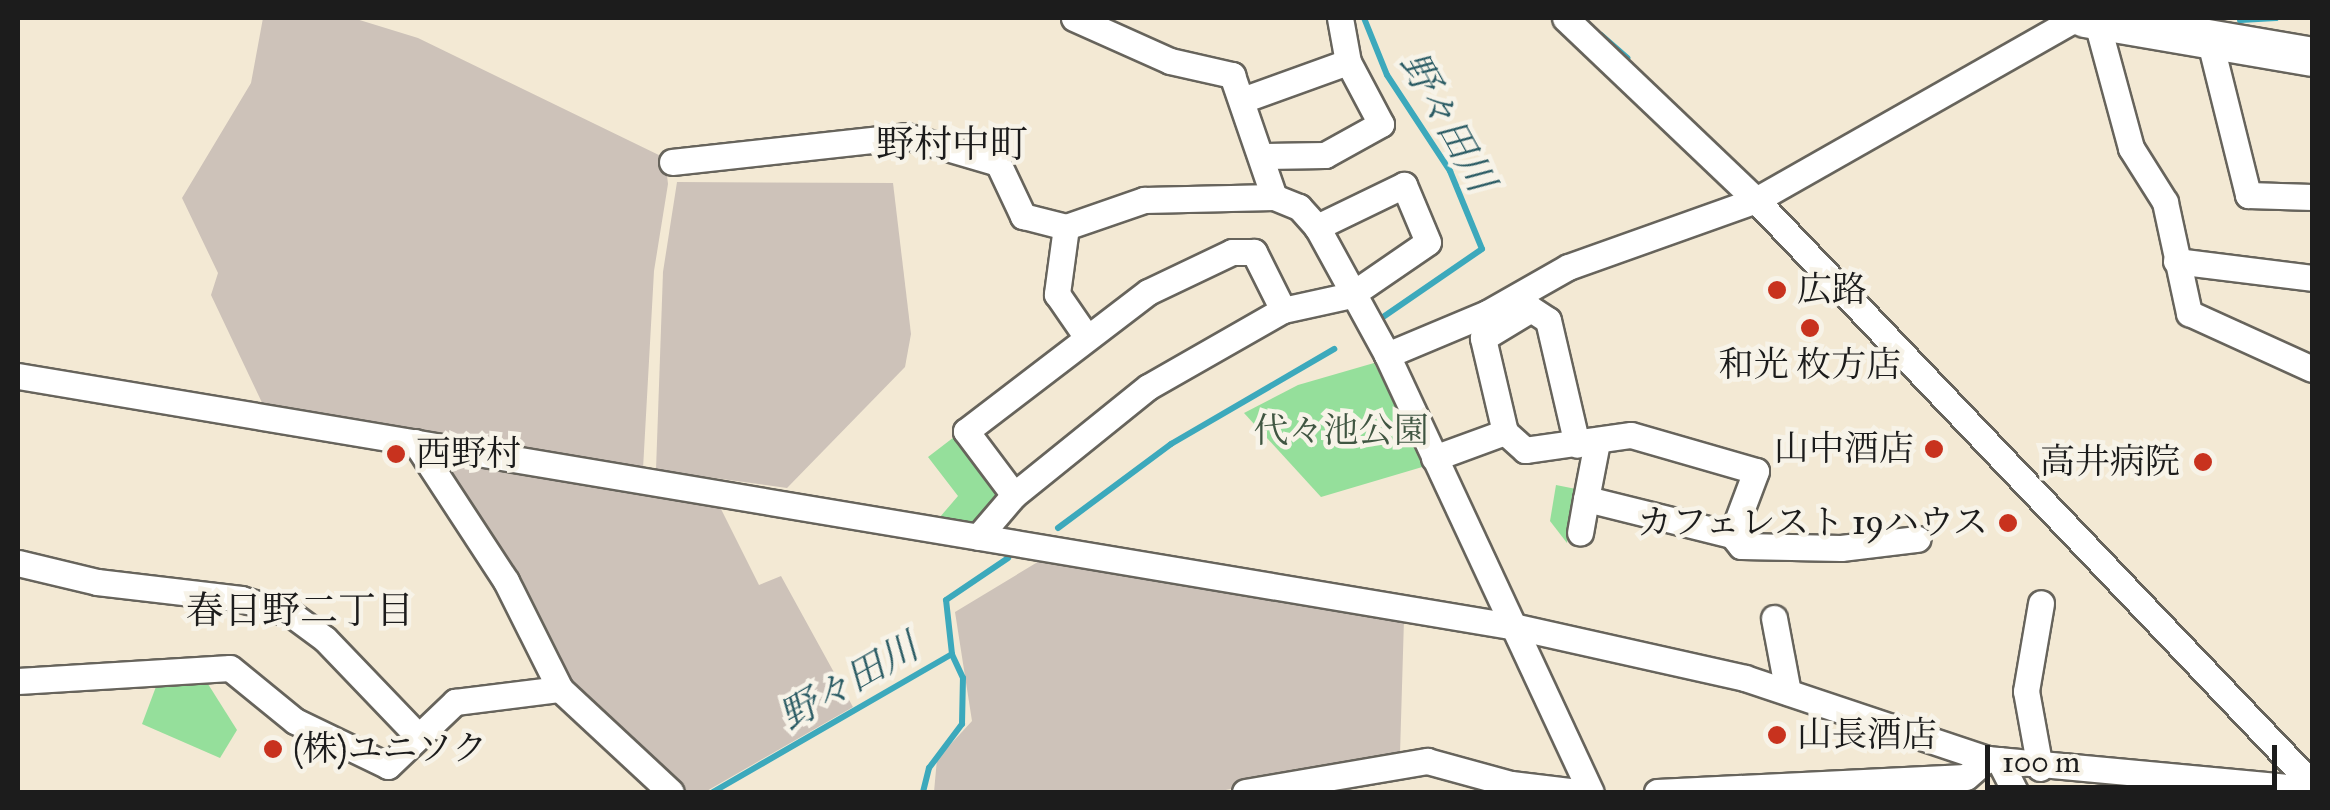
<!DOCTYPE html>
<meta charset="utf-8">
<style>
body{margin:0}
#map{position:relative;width:2330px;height:810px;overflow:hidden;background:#f3e9d4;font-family:"IM FELL Great Primer","Noto Serif JP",serif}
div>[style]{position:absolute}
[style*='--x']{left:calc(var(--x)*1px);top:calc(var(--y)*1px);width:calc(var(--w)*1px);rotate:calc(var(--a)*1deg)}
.industrial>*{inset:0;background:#cdc2b9}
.green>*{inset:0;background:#95df9b}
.stream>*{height:6px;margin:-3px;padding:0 3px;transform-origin:3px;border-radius:3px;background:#3ca9bc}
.roads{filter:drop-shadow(2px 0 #67645c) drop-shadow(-2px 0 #67645c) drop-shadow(0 2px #67645c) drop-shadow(0 -2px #67645c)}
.minor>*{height:25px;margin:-12.5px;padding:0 12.5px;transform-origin:12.5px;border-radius:12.5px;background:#fff}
.highway>*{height:38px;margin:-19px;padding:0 19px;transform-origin:19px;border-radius:19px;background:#fff}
.dots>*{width:28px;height:28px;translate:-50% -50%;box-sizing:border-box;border:5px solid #f7f3e8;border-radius:50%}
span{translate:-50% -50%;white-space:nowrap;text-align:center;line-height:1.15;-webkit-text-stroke:9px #f7f3e8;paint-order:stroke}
.poi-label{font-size:35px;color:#1c1c1c}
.left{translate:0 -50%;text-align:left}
.right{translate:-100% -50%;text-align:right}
.park-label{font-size:35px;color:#405642}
.water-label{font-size:38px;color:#2a5b64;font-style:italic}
.neighbourhood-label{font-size:38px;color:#1c1c1c}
.frame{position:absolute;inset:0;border:20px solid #1c1c1c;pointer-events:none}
.scale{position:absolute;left:1985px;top:745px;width:292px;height:45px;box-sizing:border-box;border:5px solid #1c1c1c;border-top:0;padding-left:12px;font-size:30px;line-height:35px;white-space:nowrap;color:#1c1c1c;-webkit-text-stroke:8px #f7f3e8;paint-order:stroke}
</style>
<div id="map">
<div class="industrial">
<div style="clip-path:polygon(263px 18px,353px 18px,418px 38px,665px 158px,668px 184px,654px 271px,643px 469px,265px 409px,211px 295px,218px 273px,182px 198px,251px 83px)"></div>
<div style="clip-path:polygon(677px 182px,893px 183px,911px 334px,905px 367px,787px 488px,656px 470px,663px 272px)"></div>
<div style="clip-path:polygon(453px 460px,717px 501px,759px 585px,781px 576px,853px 707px,705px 792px,682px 792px,570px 687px,464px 490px,451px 480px)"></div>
<div style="clip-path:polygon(1041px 560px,1404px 619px,1400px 754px,1216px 792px,934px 792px,937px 759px,972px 721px,955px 612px)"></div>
</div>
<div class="green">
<div style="clip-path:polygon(1374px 363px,1429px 465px,1321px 497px,1244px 413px,1298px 385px)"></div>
<div style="clip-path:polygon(958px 434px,1001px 492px,975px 528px,940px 517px,958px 496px,928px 457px)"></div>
<div style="clip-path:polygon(1556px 485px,1576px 489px,1567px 543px,1550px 521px)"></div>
<div style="clip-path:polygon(157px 684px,208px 684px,237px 730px,220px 758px,142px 724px)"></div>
</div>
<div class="stream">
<div style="--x:1364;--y:18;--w:61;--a:68"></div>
<div style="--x:1387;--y:75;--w:115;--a:56.7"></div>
<div style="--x:1450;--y:171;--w:84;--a:67.7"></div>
<div style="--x:1482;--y:249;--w:124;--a:145.5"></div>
<div style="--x:2240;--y:20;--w:36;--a:-3"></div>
<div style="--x:1601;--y:35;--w:35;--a:41"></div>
<div style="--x:1058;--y:528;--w:141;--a:-36.6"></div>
<div style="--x:1171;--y:444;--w:189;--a:-30.2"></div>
<div style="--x:713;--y:792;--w:276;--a:-30"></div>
<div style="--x:923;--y:792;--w:25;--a:-76"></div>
<div style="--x:929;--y:768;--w:55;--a:-53.1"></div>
<div style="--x:962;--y:724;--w:46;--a:-88.8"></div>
<div style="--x:963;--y:678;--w:26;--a:-115"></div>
<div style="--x:952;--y:654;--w:54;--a:-96.3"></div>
<div style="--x:946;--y:600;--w:75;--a:-34.1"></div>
</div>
<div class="roads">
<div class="minor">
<div style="--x:1074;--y:18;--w:105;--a:24.1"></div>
<div style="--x:1170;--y:61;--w:64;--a:12.7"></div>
<div style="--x:1232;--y:75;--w:129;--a:71"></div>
<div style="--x:1274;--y:197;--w:27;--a:22"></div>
<div style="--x:1299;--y:207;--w:27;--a:48"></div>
<div style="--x:1317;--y:227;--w:146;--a:61.3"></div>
<div style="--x:1387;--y:355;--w:482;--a:65"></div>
<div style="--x:1565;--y:18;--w:264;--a:43.6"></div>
<div style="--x:1756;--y:200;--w:806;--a:46.41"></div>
<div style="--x:2096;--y:19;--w:134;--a:74.8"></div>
<div style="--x:2131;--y:148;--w:64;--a:57.8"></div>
<div style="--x:2165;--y:202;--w:114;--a:77.8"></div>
<div style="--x:2189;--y:313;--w:135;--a:24.5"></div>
<div style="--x:2209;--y:38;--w:162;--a:76"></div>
<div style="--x:2248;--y:195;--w:64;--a:1.8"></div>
<div style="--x:1245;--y:99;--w:109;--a:-19.8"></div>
<div style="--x:1348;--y:62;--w:45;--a:-100.3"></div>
<div style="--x:1265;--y:156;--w:60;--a:-1"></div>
<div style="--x:1325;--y:155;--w:64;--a:-29"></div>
<div style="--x:1381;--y:124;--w:70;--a:-118"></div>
<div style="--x:672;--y:162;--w:235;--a:-6.3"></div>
<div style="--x:906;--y:136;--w:96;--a:16.4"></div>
<div style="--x:998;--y:163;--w:59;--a:64.7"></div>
<div style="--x:1023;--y:216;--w:44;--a:14.3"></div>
<div style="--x:1066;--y:227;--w:83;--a:-19.1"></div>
<div style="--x:1144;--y:200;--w:130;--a:-1.3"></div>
<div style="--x:1066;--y:227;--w:68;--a:97.7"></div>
<div style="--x:1057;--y:294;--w:51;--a:55.4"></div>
<div style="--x:2176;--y:261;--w:137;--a:7.1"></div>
<div style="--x:1283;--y:310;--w:65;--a:-116.6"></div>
<div style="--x:1254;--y:252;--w:22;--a:180"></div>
<div style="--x:1232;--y:252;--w:93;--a:154.5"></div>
<div style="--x:1148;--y:292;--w:229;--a:142.6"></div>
<div style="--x:966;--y:431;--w:80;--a:53.1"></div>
<div style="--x:1014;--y:495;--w:172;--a:-38.9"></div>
<div style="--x:1148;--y:387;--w:155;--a:-29.7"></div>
<div style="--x:1283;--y:310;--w:70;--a:-12.4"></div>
<div style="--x:1351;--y:295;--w:93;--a:-34.5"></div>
<div style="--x:1428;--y:242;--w:62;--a:-112.8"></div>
<div style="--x:1404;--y:185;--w:97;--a:154.2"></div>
<div style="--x:1387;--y:355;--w:108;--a:-22.8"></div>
<div style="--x:1487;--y:313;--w:93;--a:-29.6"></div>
<div style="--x:1568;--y:267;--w:200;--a:-19.6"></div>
<div style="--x:1756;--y:200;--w:369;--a:-29.6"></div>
<div style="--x:18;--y:376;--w:1520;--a:9.51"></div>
<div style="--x:1517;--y:627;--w:234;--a:12.6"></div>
<div style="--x:1745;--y:678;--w:255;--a:18.5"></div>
<div style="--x:1987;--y:759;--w:326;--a:5.3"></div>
<div style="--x:1505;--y:432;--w:97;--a:-103.2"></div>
<div style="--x:1483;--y:338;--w:56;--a:-31.1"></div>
<div style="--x:1531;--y:309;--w:20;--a:33"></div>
<div style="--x:1548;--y:320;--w:128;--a:76.9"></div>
<div style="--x:415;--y:442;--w:166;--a:56.8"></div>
<div style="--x:506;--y:581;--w:121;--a:63.4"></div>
<div style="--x:560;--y:689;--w:151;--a:42.9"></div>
<div style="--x:1434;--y:458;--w:76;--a:-20.1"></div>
<div style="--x:1505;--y:432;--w:27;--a:42"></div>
<div style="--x:1525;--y:450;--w:107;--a:-8.1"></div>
<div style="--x:1631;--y:435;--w:130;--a:16.1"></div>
<div style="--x:1756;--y:471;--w:68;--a:110.6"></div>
<div style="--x:1732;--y:535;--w:150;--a:-166.1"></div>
<div style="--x:1586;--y:499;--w:34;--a:100"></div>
<div style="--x:1586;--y:499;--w:58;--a:-79.1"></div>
<div style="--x:1732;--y:535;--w:14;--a:51"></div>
<div style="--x:1741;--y:546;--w:100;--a:1.1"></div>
<div style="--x:1841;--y:548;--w:77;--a:-6.8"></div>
<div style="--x:978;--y:537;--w:55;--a:-49.4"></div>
<div style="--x:18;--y:563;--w:81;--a:13.5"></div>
<div style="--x:97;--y:582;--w:145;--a:6.7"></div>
<div style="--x:241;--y:599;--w:52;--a:16.7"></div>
<div style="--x:291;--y:614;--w:42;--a:36.3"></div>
<div style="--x:325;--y:639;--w:132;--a:46.2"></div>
<div style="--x:1774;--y:618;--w:75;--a:79.3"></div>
<div style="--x:18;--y:681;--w:212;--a:-3.5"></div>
<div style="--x:230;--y:668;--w:84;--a:39.2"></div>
<div style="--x:295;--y:721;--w:103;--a:25.8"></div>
<div style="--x:388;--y:766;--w:93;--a:-43.7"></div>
<div style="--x:455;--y:702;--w:106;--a:-7.1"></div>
<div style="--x:1999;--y:760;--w:36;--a:63"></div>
<div style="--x:2040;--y:768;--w:78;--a:-100.3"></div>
<div style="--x:2026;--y:691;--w:89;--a:-80.3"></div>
<div style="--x:1245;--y:792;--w:185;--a:-9.7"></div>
<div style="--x:1427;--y:761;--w:87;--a:15.3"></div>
<div style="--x:1511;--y:784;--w:67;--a:6.8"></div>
<div style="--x:1657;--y:792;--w:309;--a:-2.8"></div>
<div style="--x:1966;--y:777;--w:28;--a:-41"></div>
</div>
<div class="highway">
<div style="--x:2085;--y:18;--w:230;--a:9.7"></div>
</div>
</div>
<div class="dots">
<div style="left:1777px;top:290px;background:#c8321e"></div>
<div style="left:1810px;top:328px;background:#c8321e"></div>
<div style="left:1934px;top:449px;background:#c8321e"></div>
<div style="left:396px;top:454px;background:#c8321e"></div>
<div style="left:2203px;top:462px;background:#c8321e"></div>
<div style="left:2008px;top:523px;background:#c8321e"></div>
<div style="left:1777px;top:735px;background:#c8321e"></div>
<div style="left:273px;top:749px;background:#c8321e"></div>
</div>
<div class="poi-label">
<span class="left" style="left:1797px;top:290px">広路</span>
<span style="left:1810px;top:365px">和光 枚方店</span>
<span class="right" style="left:1914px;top:449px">山中酒店</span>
<span class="left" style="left:416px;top:454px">西野村</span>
<span class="right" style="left:2180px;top:462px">高井病院</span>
<span class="right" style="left:1988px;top:523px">カフェレスト 19ハウス</span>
<span class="left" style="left:1797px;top:735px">山長酒店</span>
<span class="left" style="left:293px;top:749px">(株)ユニソク</span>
</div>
<div class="park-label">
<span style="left:1341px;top:431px">代々池公園</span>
</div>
<div class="water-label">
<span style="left:1447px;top:122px;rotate:61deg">野々田川</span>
<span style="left:849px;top:682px;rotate:-30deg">野々田川</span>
</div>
<div class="neighbourhood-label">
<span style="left:952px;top:145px">野村中町</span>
<span style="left:300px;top:611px">春日野二丁目</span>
</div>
<div class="frame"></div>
<div class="scale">100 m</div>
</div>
